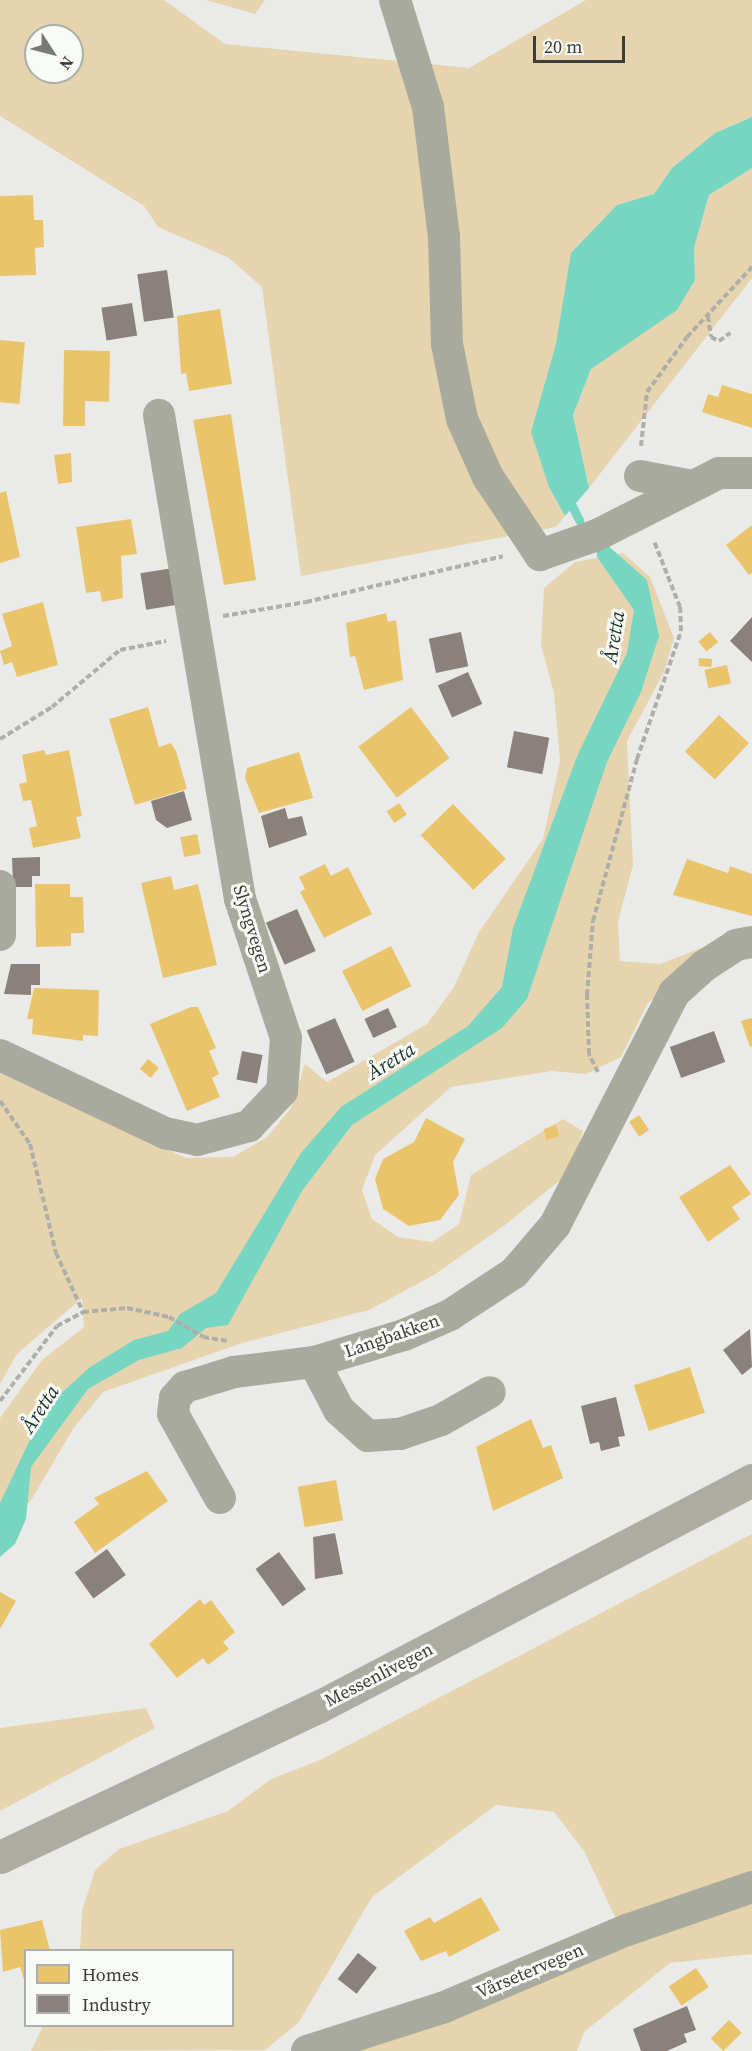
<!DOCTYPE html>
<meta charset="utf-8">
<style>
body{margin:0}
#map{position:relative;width:752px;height:2051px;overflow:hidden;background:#eaebe9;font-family:"Source Serif 4",serif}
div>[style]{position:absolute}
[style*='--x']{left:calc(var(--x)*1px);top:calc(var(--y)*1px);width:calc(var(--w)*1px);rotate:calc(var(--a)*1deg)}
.green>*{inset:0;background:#e6d4ae}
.water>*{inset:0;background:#76d6c2}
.homes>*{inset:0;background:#e9c46a;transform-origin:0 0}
.industry>*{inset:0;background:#8a817c;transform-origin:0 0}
.stream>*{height:9px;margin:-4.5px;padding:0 4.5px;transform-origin:4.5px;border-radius:4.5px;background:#76d6c2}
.path>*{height:4px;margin-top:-2px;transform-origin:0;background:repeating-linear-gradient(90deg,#aeafa8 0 6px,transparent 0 9px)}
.minor>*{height:32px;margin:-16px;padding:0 16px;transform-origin:16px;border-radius:16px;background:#a9aa9e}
.major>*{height:33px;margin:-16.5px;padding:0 16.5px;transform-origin:16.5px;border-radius:16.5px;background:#acaca2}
span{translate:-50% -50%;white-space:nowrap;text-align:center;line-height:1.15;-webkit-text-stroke:6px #f7faf5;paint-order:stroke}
.street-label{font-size:18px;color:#3c3d3b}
.water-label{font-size:20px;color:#19302b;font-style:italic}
.legend{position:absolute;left:24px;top:1949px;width:210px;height:78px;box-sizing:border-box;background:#f7faf5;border:2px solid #acaeab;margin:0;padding:8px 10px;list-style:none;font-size:18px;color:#3c3d3b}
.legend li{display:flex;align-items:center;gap:12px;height:30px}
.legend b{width:30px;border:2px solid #acaeab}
.north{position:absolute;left:24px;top:24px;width:60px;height:60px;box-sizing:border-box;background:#f7faf5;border:2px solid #acaeab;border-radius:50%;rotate:126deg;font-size:16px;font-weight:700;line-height:24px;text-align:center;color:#3c3d3b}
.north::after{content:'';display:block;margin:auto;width:21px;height:27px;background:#797a78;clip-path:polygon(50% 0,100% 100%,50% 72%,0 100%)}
.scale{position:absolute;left:533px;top:36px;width:92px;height:27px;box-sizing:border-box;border:3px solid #3c3d3b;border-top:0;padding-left:8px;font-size:18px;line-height:21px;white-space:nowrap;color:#3c3d3b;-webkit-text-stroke:4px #f7faf5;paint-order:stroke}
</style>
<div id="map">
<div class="green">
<div style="clip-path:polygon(evenodd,0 0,164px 0,225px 44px,469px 68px,586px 0,752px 0,752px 117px,715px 133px,672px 168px,654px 194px,617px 205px,564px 294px,549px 487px,565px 516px,556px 527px,301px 576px,262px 287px,229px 258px,158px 227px,144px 206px,0 116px,0 0,36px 36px,72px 36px,72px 72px,36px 72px,36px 36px)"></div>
<div style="clip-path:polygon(206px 0,265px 0,255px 14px)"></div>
<div style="clip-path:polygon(752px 168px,752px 278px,589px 488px,573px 415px,591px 369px,695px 280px,694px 248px,709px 195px)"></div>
<div style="clip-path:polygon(623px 553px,650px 577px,674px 638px,664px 672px,627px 741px,633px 865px,618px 922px,620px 961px,660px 964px,722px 940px,721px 947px,648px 1003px,621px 1057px,586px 1074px,552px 1071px,451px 1087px,375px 1155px,362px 1190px,372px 1219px,398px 1237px,432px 1242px,459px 1224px,471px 1175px,563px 1119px,583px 1131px,570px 1172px,505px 1225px,434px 1275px,369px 1310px,242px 1343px,103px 1392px,73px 1429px,30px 1502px,0 1518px,0 1418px,42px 1360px,84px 1327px,82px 1298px,17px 1354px,0 1384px,0 1073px,186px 1158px,233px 1157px,267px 1137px,291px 1108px,305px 1064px,327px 1082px,427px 1024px,454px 987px,479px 932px,543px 839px,560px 761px,554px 693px,541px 645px,544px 588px,575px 562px)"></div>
<div style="clip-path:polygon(752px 1534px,752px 1874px,617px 1921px,584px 1851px,554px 1812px,496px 1805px,372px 1897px,299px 2022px,265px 2050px,31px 2051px,43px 2026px,232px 2026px,232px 1950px,80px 1950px,82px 1911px,95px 1870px,119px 1849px,228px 1811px,271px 1779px,320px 1760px)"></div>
<div style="clip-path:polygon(146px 1708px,155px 1728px,0 1811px,0 1728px)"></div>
<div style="clip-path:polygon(752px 1893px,752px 1954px,670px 1963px,584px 2032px,577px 2051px,336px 2051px)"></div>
</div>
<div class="water">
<div style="clip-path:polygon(752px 117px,752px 168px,709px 195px,694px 248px,695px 280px,677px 310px,591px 369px,573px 415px,589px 488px,565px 516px,549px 487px,531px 432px,556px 344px,571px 253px,617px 205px,654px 194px,672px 168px,715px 133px)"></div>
<div style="clip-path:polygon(604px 542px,647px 580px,659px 636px,641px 692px,607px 762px,527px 999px,502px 1028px,352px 1125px,302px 1191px,228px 1325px,206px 1328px,182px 1348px,139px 1360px,88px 1389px,31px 1467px,26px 1519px,15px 1544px,0 1557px,0 1503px,45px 1408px,90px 1367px,134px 1340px,168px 1331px,180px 1314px,216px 1293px,301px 1153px,341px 1107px,468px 1026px,502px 987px,513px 928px,578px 754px,627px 653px,634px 610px,597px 557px,596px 547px)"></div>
</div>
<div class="homes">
<div style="clip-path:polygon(33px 195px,34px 220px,43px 220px,44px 247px,35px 248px,36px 275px,0 276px,0 196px)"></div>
<div style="clip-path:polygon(220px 309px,232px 384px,189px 391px,186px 373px,181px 374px,177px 316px)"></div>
<div style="left:0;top:340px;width:25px;height:62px;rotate:5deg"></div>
<div style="clip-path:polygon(64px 350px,110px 351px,109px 402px,85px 401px,85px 426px,63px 426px)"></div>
<div style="clip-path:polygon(722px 385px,752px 394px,752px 428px,702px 412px,708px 394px,718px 397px)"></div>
<div style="clip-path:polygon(231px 414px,256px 580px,224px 585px,193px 420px)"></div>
<div style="clip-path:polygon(71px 453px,72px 482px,58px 484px,54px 455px)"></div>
<div style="clip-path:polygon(6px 491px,20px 557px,0 563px,0 493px)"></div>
<div style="clip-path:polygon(131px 519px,137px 554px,121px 556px,123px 598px,102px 602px,100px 591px,86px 593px,76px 527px)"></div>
<div style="clip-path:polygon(752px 525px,752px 573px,749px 575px,726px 545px)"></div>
<div style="clip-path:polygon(43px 602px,58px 665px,17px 677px,12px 662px,4px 665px,0 651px,12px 646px,2px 614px)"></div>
<div style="clip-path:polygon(386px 613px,388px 622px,396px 620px,403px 680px,364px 690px,355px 656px,350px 657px,346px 623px)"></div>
<div style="left:710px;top:632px;width:13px;height:15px;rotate:51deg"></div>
<div style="left:699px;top:658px;width:13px;height:8px;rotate:4deg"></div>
<div style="left:727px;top:665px;width:19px;height:23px;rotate:78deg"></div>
<div style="clip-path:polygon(148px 707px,159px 747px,171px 743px,176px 751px,187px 789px,135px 805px,109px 719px)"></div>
<div style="left:411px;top:707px;width:64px;height:66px;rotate:53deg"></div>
<div style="left:719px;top:715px;width:41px;height:50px;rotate:43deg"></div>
<div style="clip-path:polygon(44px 750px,46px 755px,69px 750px,82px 816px,76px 817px,81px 838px,33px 848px,29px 828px,37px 826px,31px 800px,23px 801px,19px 784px,27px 782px,22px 755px)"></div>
<div style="clip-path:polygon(299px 752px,313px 798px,259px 813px,245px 778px,247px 768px)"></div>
<div style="left:399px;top:803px;width:14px;height:15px;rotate:56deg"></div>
<div style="left:453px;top:804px;width:76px;height:45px;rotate:46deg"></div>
<div style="left:197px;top:834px;width:20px;height:17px;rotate:79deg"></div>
<div style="clip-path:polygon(687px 859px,728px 873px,730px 866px,752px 874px,752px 916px,673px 895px)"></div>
<div style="clip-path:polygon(325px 864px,331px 876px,348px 867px,372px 914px,324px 938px,300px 892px,305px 889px,299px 877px)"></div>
<div style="clip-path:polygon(171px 876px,174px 890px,198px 884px,217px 965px,163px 978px,141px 883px)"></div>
<div style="clip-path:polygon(35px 884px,70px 884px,70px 897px,83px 897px,84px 933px,71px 933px,71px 946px,36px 947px)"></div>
<div style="left:391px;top:946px;width:45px;height:55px;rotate:63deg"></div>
<div style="clip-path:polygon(34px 988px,99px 990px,98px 1036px,83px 1035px,83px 1041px,32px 1034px,33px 1019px,27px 1019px)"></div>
<div style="clip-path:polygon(191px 1007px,198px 1007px,216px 1048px,209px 1051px,219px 1074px,212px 1078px,220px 1097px,187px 1111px,150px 1024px)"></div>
<div style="clip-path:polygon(752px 1018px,752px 1046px,750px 1047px,741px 1021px)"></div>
<div style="left:148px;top:1059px;width:14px;height:13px;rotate:39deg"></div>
<div style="left:639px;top:1115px;width:18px;height:12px;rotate:56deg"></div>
<div style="clip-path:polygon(426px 1118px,465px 1139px,453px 1162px,459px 1195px,440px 1220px,409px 1226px,383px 1209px,375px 1179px,383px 1159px,414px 1142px)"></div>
<div style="clip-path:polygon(556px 1125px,559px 1136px,546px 1140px,544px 1129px)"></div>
<div style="clip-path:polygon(730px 1165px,751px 1194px,732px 1207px,740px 1219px,708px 1242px,679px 1197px)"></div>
<div style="left:690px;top:1367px;width:48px;height:59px;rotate:72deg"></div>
<div style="clip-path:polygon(531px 1419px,543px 1448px,551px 1445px,563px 1478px,493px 1511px,476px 1447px)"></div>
<div style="clip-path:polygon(147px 1471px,168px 1501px,95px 1553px,74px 1522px,99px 1504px,94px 1498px)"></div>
<div style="left:336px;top:1480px;width:41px;height:39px;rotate:80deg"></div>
<div style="clip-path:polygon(0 1592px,16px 1601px,0 1629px)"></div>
<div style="clip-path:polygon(200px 1599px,204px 1605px,211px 1600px,235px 1632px,223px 1642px,229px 1649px,208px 1665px,203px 1658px,177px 1678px,149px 1644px)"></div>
<div style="clip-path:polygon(481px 1897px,500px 1930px,449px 1957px,446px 1951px,421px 1961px,404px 1931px,430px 1917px,434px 1923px)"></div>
<div style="clip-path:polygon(42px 1920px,50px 1950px,26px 1950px,25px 1983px,20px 1967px,3px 1972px,0 1930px)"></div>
<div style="left:696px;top:1968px;width:23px;height:33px;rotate:56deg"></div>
<div style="left:729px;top:2020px;width:18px;height:26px;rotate:45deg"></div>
</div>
<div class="industry">
<div style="left:167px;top:270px;width:48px;height:30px;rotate:82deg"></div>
<div style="left:132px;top:303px;width:33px;height:31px;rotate:81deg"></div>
<div style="left:173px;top:568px;width:37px;height:33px;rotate:81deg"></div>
<div style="clip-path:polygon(752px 617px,752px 662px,730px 641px)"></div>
<div style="left:461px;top:632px;width:35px;height:33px;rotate:78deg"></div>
<div style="left:468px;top:672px;width:35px;height:33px;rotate:66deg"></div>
<div style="left:514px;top:731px;width:36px;height:37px;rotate:11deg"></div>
<div style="clip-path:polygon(184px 791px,192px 820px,167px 828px,156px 820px,151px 801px)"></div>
<div style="clip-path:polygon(285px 808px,288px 819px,302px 816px,307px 835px,269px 848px,261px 816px)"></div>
<div style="clip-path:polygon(40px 857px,40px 876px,32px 876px,32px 887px,13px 887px,12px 858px)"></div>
<div style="left:297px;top:909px;width:46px;height:34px;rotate:66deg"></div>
<div style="clip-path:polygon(11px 964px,40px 964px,40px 985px,31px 985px,31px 995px,4px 994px)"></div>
<div style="left:388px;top:1008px;width:21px;height:26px;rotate:65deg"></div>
<div style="left:335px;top:1018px;width:48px;height:31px;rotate:66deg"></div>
<div style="left:714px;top:1031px;width:33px;height:47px;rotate:70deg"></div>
<div style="left:242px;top:1051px;width:21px;height:29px;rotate:11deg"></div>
<div style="clip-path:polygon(750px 1329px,752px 1367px,742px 1375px,723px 1350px)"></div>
<div style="clip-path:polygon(616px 1397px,625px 1436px,618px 1437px,620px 1446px,601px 1451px,599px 1442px,590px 1444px,581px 1406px)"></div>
<div style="clip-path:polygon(335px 1533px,343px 1574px,315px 1579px,313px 1537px)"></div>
<div style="left:107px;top:1549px;width:32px;height:40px;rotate:54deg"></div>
<div style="left:279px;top:1552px;width:46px;height:29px;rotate:54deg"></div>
<div style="left:358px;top:1953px;width:24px;height:33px;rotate:38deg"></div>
<div style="clip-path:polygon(687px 2006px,696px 2030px,684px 2034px,687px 2042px,667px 2051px,641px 2051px,633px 2029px)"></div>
</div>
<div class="stream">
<div style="--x:568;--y:498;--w:25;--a:63"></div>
</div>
<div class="path">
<div style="--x:708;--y:316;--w:21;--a:82"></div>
<div style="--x:711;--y:337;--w:9;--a:27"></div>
<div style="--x:719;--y:341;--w:14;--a:-36"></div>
<div style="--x:641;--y:446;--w:54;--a:-83.7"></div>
<div style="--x:647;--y:392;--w:68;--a:-54"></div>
<div style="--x:687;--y:337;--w:96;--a:-47.1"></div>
<div style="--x:223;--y:616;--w:84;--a:-9.6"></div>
<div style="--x:306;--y:602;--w:202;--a:-13.1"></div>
<div style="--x:0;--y:739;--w:61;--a:-31.6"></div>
<div style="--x:52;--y:707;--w:89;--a:-40"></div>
<div style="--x:120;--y:650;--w:47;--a:-11.1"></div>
<div style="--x:598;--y:1072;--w:20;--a:-117"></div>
<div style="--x:589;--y:1054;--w:59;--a:-91.9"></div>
<div style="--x:587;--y:995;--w:74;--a:-85.4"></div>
<div style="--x:593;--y:921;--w:168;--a:-74.8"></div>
<div style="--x:637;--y:759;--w:135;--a:-71"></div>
<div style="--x:681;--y:631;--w:24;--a:-92"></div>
<div style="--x:680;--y:607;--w:71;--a:-111.5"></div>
<div style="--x:0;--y:1101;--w:52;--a:55.1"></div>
<div style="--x:30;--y:1144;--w:112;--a:76.6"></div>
<div style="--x:56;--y:1253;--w:65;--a:65.4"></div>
<div style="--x:0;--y:1401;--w:94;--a:-52.8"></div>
<div style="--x:57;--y:1326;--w:30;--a:-28"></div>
<div style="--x:83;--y:1312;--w:44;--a:-5.2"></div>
<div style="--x:127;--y:1308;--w:43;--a:12.1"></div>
<div style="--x:169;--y:1317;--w:39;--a:30"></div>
<div style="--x:203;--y:1337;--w:24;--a:9"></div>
</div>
<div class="minor">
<div style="--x:395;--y:0;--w:112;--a:72.9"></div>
<div style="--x:428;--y:107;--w:131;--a:83"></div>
<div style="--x:444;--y:237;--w:107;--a:88.4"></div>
<div style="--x:447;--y:344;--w:76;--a:78.7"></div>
<div style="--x:462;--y:419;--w:64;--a:65.9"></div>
<div style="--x:488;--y:477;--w:94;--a:56.3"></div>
<div style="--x:540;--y:555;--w:60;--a:-19.3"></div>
<div style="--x:597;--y:535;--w:137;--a:-26.9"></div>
<div style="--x:719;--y:473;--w:33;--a:0"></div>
<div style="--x:640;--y:476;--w:48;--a:10.8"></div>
<div style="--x:0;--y:886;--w:49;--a:90"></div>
<div style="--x:0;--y:1055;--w:183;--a:25.3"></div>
<div style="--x:165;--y:1133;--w:33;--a:12"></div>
<div style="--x:197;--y:1140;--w:54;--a:-15.1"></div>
<div style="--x:249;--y:1126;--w:48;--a:-46.7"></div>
<div style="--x:282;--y:1091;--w:53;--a:-85.7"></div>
<div style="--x:286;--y:1038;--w:146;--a:-108.3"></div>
<div style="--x:240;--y:899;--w:491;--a:-99.5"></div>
<div style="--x:314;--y:1362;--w:54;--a:62.5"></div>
<div style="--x:339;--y:1410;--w:39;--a:42"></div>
<div style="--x:368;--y:1436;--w:32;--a:-4"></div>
<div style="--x:400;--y:1434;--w:43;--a:-18.9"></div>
<div style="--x:441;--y:1420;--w:56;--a:-29.7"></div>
<div style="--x:220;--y:1498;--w:96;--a:-119.2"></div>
<div style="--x:173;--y:1414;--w:16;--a:-83"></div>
<div style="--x:175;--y:1398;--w:15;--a:-48"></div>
<div style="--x:185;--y:1387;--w:51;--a:-17"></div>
<div style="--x:234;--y:1372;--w:81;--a:-7.1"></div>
<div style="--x:314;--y:1362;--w:94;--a:-16.7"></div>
<div style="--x:404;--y:1335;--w:50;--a:-23.5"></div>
<div style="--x:450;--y:1315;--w:77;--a:-33.3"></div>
<div style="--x:514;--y:1273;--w:63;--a:-49.5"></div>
<div style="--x:555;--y:1225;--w:261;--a:-62.8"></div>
<div style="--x:674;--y:993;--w:40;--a:-42"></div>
<div style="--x:704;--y:966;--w:38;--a:-33"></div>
<div style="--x:736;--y:945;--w:16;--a:-11"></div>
<div style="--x:307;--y:2051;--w:142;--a:-17.7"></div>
<div style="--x:442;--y:2008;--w:201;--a:-22.9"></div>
<div style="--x:627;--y:1930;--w:132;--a:-19"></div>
</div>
<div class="major">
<div style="--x:0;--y:1857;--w:352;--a:-25.3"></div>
<div style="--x:318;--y:1707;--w:490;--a:-27.6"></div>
</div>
<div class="street-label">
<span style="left:252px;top:929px;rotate:73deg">Slyngvegen</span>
<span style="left:392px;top:1336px;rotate:-19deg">Langbakken</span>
<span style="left:379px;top:1675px;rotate:-27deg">Messenlivegen</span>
<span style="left:530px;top:1971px;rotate:-23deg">Vårsetervegen</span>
</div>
<div class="water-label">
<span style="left:614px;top:637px;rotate:-81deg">Åretta</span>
<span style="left:391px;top:1061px;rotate:-32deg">Åretta</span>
<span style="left:40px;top:1409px;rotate:-57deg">Åretta</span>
</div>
<ul class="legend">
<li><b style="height:16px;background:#e9c46a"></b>Homes</li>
<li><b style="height:16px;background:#8a817c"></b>Industry</li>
</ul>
<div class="north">N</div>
<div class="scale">20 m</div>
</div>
